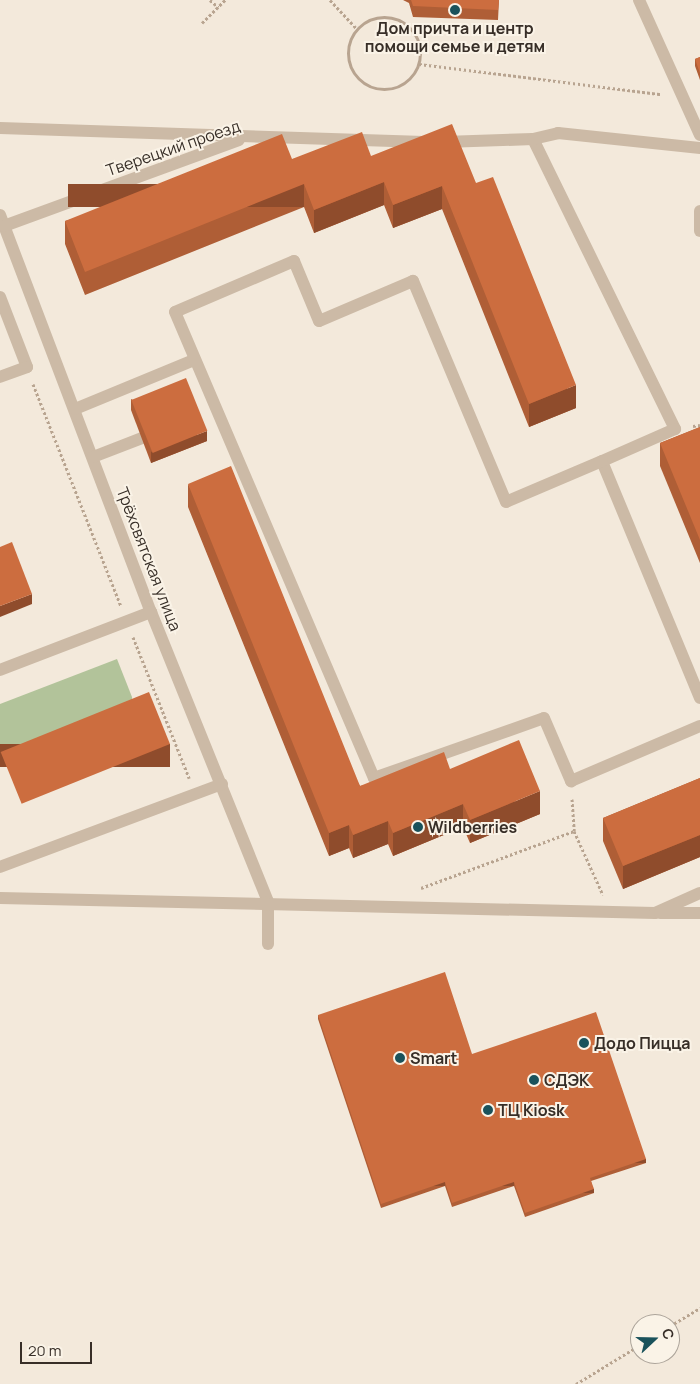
<!DOCTYPE html>
<meta charset="utf-8">
<style>
body{margin:0}
#map{position:relative;width:700px;height:1384px;overflow:hidden;background:#f3e9db;font-family:Manrope,sans-serif}
div>[style]{position:absolute}
[style*='--x']{left:calc(var(--x)*1px);top:calc(var(--y)*1px);width:calc(var(--w)*1px);rotate:calc(var(--a)*1deg)}
.green>*{inset:0;background:#b2c39a}
.path>*{height:3px;margin-top:-1.5px;transform-origin:0;background:repeating-linear-gradient(90deg,#b8a490 0 2.5px,transparent 0 5px)}
.path>.ring{margin:-1.5px;padding:0;box-sizing:content-box;background:none;border:3px solid #b8a490;border-radius:50%}
.minor>*{height:12px;margin:-6px;padding:0 6px;transform-origin:6px;border-radius:6px;background:#ccbaa6}
.wall>*{inset:0;background:#af5e36}
.shaded-wall>*{inset:0;background:#8f4c2c;transform-origin:0 0}
.building>*{inset:0;background:#cc6d3f;transform-origin:0 0}
.dots>*{width:14px;height:14px;translate:-50% -50%;box-sizing:border-box;border:2px solid #faf3e7;border-radius:50%}
span{translate:-50% -50%;white-space:nowrap;text-align:center;line-height:1.15;-webkit-text-stroke:4px #faf3e7;paint-order:stroke}
.poi-label{font-size:16px;color:#372e27;font-weight:700}
.left{translate:0 -50%;text-align:left}
.street-label{font-size:16px;color:#372e27}
.north{position:absolute;left:630px;top:1314px;width:50px;height:50px;box-sizing:border-box;background:#faf3e7;border:1px solid #aca49a;border-radius:50%;rotate:69deg;font-size:14px;font-weight:700;line-height:20px;text-align:center;color:#372e27}
.north::after{content:'';display:block;margin:auto;width:18px;height:22px;background:#1a525b;clip-path:polygon(50% 0,100% 100%,50% 72%,0 100%)}
.scale{position:absolute;left:20px;top:1342px;width:72px;height:22px;box-sizing:border-box;border:2px solid #372e27;border-top:0;padding-left:6px;font-size:15px;line-height:18px;white-space:nowrap;color:#372e27;-webkit-text-stroke:4px #faf3e7;paint-order:stroke}
</style>
<div id="map">
<div class="green">
<div style="clip-path:polygon(117px 659px,132px 697px,133px 715px,0 766px,0 704px)"></div>
</div>
<div class="path">
<div style="--x:210;--y:0;--w:11;--a:41"></div>
<div style="--x:330;--y:0;--w:40;--a:47"></div>
<div class="ring" style="left:348px;top:17px;width:69px;height:69px"></div>
<div style="--x:202;--y:23;--w:33;--a:-45"></div>
<div style="--x:419;--y:64;--w:244;--a:7.1"></div>
<div style="--x:33;--y:384;--w:239;--a:68.4"></div>
<div style="--x:693;--y:426;--w:7;--a:-8"></div>
<div style="--x:133;--y:637;--w:152;--a:68.3"></div>
<div style="--x:572;--y:799;--w:32;--a:86"></div>
<div style="--x:421;--y:888;--w:163;--a:-20.4"></div>
<div style="--x:574;--y:831;--w:70;--a:65.6"></div>
<div style="--x:670;--y:1326;--w:35;--a:-31"></div>
<div style="--x:576;--y:1384;--w:75;--a:-31.4"></div>
</div>
<div class="minor">
<div style="--x:639;--y:0;--w:148;--a:65.7"></div>
<div style="--x:0;--y:128;--w:424;--a:1.9"></div>
<div style="--x:533;--y:139;--w:323;--a:63.9"></div>
<div style="--x:675;--y:429;--w:80;--a:156.3"></div>
<div style="--x:444;--y:142;--w:89;--a:-1.9"></div>
<div style="--x:533;--y:139;--w:26;--a:-13"></div>
<div style="--x:558;--y:133;--w:143;--a:6"></div>
<div style="--x:700;--y:211;--w:20;--a:90"></div>
<div style="--x:0;--y:215;--w:425;--a:69.2"></div>
<div style="--x:151;--y:612;--w:313;--a:68"></div>
<div style="--x:268;--y:902;--w:42;--a:90"></div>
<div style="--x:4;--y:226;--w:250;--a:-20.1"></div>
<div style="--x:0;--y:297;--w:75;--a:68.9"></div>
<div style="--x:27;--y:367;--w:29;--a:160"></div>
<div style="--x:75;--y:409;--w:129;--a:-22.4"></div>
<div style="--x:93;--y:457;--w:53;--a:-21.2"></div>
<div style="--x:0;--y:670;--w:162;--a:-21"></div>
<div style="--x:700;--y:698;--w:256;--a:-112.5"></div>
<div style="--x:602;--y:461;--w:104;--a:156.9"></div>
<div style="--x:506;--y:502;--w:240;--a:-112.8"></div>
<div style="--x:413;--y:281;--w:102;--a:156.9"></div>
<div style="--x:319;--y:321;--w:65;--a:-112.6"></div>
<div style="--x:294;--y:261;--w:129;--a:156.8"></div>
<div style="--x:175;--y:312;--w:507;--a:66.88"></div>
<div style="--x:374;--y:778;--w:180;--a:-19.4"></div>
<div style="--x:544;--y:718;--w:69;--a:66.8"></div>
<div style="--x:571;--y:781;--w:140;--a:-23.1"></div>
<div style="--x:0;--y:867;--w:237;--a:-20.5"></div>
<div style="--x:0;--y:898;--w:655;--a:1.31"></div>
<div style="--x:655;--y:913;--w:49;--a:-24"></div>
<div style="--x:660;--y:913;--w:40;--a:0"></div>
</div>
<div class="wall">
<div style="clip-path:polygon(403px 0,499px 0,498px 20px,413px 17px,409px 3px)"></div>
<div style="clip-path:polygon(700px 57px,700px 80px,695px 66px,695px 59px)"></div>
<div style="clip-path:polygon(371px 156px,476px 183px,576px 408px,529px 427px,442px 209px,393px 228px,384px 205px,314px 233px,304px 207px,85px 295px,65px 244px,65px 221px,292px 159px)"></div>
<div style="clip-path:polygon(131px 399px,207px 441px,151px 463px,131px 410px)"></div>
<div style="clip-path:polygon(700px 427px,700px 563px,660px 466px,660px 443px)"></div>
<div style="clip-path:polygon(188px 484px,360px 786px,450px 769px,540px 814px,470px 843px,463px 827px,393px 856px,388px 844px,353px 858px,349px 848px,329px 856px,188px 507px)"></div>
<div style="clip-path:polygon(700px 778px,700px 857px,623px 889px,603px 841px,603px 818px)"></div>
<div style="clip-path:polygon(318px 1015px,472px 1054px,646px 1163px,591px 1181px,594px 1193px,525px 1217px,514px 1186px,452px 1207px,445px 1186px,381px 1208px,318px 1019px)"></div>
</div>
<div class="shaded-wall">
<div style="clip-path:polygon(384px 182px,384px 205px,314px 233px,314px 210px)"></div>
<div style="left:304px;top:184px;width:23px;height:236px;rotate:90deg"></div>
<div style="clip-path:polygon(442px 186px,442px 209px,393px 228px,393px 205px)"></div>
<div style="clip-path:polygon(576px 385px,576px 408px,529px 427px,529px 404px)"></div>
<div style="clip-path:polygon(207px 431px,207px 441px,151px 463px,151px 452px)"></div>
<div style="clip-path:polygon(32px 594px,32px 604px,0 617px,0 606px)"></div>
<div style="left:170px;top:744px;width:23px;height:183px;rotate:90deg"></div>
<div style="clip-path:polygon(540px 791px,540px 814px,470px 843px,470px 820px)"></div>
<div style="clip-path:polygon(463px 804px,463px 827px,393px 856px,393px 833px)"></div>
<div style="clip-path:polygon(388px 821px,388px 844px,353px 858px,353px 835px)"></div>
<div style="clip-path:polygon(349px 825px,349px 848px,329px 856px,329px 833px)"></div>
<div style="clip-path:polygon(700px 835px,700px 857px,623px 889px,623px 866px)"></div>
<div style="left:646px;top:1159px;width:4px;height:59px;rotate:90deg"></div>
<div style="left:445px;top:1182px;width:4px;height:68px;rotate:90deg"></div>
<div style="left:514px;top:1182px;width:4px;height:65px;rotate:90deg"></div>
<div style="left:594px;top:1189px;width:4px;height:73px;rotate:90deg"></div>
</div>
<div class="building">
<div style="clip-path:polygon(411px 0,499px 0,498px 10px,413px 6px)"></div>
<div style="clip-path:polygon(700px 57px,700px 73px,695px 59px)"></div>
<div style="clip-path:polygon(452px 124px,476px 183px,493px 177px,576px 385px,529px 404px,442px 186px,393px 205px,384px 182px,314px 210px,304px 184px,85px 272px,65px 221px,282px 134px,292px 159px,362px 132px,371px 156px)"></div>
<div style="left:186px;top:378px;width:57px;height:59px;rotate:68deg"></div>
<div style="clip-path:polygon(700px 427px,700px 540px,660px 443px)"></div>
<div style="clip-path:polygon(231px 466px,360px 786px,444px 752px,450px 769px,519px 740px,540px 791px,470px 820px,463px 804px,393px 833px,388px 821px,353px 835px,349px 825px,329px 833px,188px 484px)"></div>
<div style="clip-path:polygon(12px 542px,32px 594px,0 606px,0 547px)"></div>
<div style="left:149px;top:692px;width:56px;height:160px;rotate:68deg"></div>
<div style="clip-path:polygon(700px 778px,700px 835px,623px 866px,603px 818px)"></div>
<div style="clip-path:polygon(445px 972px,472px 1054px,596px 1012px,646px 1159px,590px 1178px,594px 1189px,525px 1213px,514px 1182px,452px 1203px,445px 1182px,381px 1204px,318px 1015px)"></div>
</div>
<div class="dots">
<div style="left:455px;top:10px;background:#1a525b"></div>
<div style="left:418px;top:827px;background:#1a525b"></div>
<div style="left:584px;top:1043px;background:#1a525b"></div>
<div style="left:400px;top:1058px;background:#1a525b"></div>
<div style="left:534px;top:1080px;background:#1a525b"></div>
<div style="left:488px;top:1110px;background:#1a525b"></div>
</div>
<div class="poi-label">
<span style="left:455px;top:37px">Дом причта и центр<br>помощи семье и детям</span>
<span class="left" style="left:428px;top:827px">Wildberries</span>
<span class="left" style="left:594px;top:1043px">Додо Пицца</span>
<span class="left" style="left:410px;top:1058px">Smart</span>
<span class="left" style="left:544px;top:1080px">СДЭК</span>
<span class="left" style="left:498px;top:1110px">ТЦ Kiosk</span>
</div>
<div class="street-label">
<span style="left:173px;top:148px;rotate:-19deg">Тверецкий проезд</span>
<span style="left:149px;top:559px;rotate:69deg">Трёхсвятская улица</span>
</div>
<div class="north">С</div>
<div class="scale">20 m</div>
</div>
